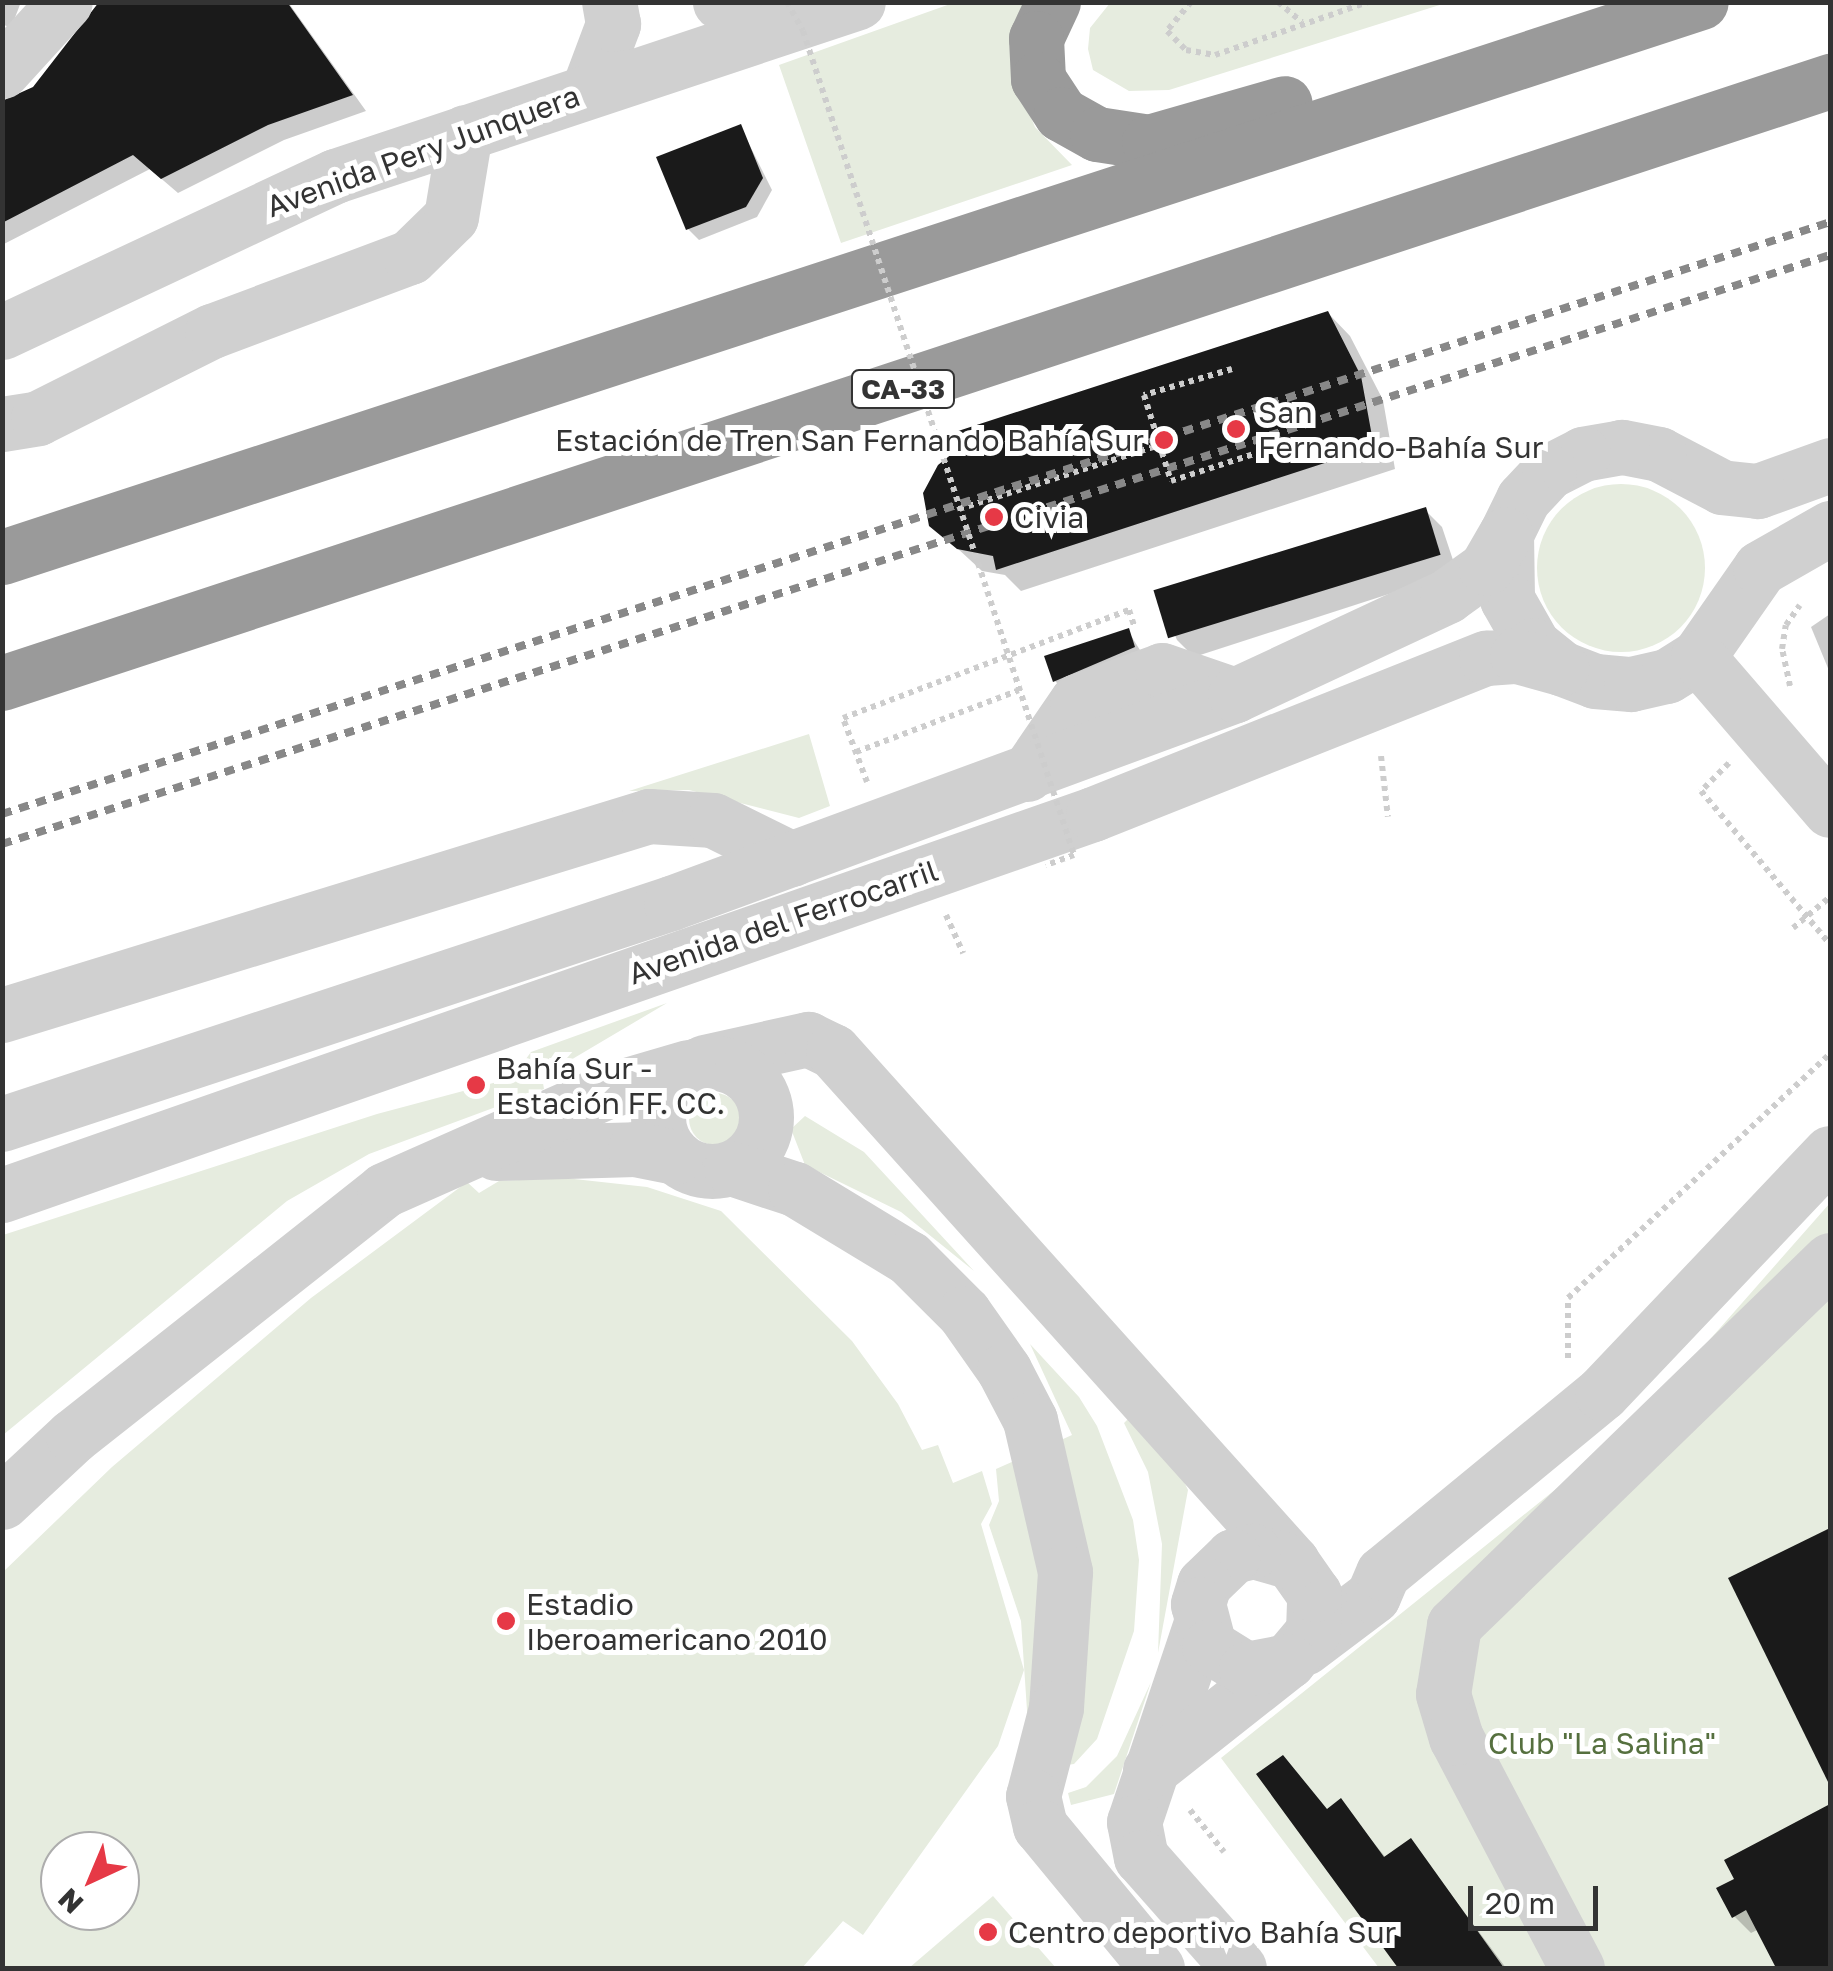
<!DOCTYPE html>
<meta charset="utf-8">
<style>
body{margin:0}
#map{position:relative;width:1833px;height:1971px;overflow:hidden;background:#fff;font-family:"Golos Text",sans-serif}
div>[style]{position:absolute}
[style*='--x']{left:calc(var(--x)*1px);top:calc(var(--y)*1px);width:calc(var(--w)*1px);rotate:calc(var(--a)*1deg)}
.green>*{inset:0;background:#e6ecdf}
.round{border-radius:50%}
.shadow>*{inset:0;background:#0003}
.building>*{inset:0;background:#1a1a1a;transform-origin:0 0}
.path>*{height:6px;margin-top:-3px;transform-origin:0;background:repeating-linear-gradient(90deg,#cdcdcd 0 5px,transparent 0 10px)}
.minor>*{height:55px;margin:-27.5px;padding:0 27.5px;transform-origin:27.5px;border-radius:27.5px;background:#d0d0d0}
.minor>.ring{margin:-27.5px;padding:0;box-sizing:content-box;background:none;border:55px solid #d0d0d0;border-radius:50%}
.highway>*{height:55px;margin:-27.5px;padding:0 27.5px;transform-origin:27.5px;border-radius:27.5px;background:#9a9a9a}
.rail>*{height:8px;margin-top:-4px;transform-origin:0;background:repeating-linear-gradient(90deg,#888 0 10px,transparent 0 18px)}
.path-bridge>*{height:6px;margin-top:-3px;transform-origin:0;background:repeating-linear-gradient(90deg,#cdcdcd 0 5px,transparent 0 10px)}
.dots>*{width:28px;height:28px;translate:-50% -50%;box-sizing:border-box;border:5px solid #fff;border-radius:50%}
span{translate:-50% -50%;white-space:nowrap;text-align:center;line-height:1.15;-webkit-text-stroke:10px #fff;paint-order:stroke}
.shield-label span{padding:2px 8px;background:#fff;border:2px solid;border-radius:8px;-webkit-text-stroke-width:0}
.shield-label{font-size:28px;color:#333;font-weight:700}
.street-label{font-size:30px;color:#333}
.poi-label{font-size:30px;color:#333}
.left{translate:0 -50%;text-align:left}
.right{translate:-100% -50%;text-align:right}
.park-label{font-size:30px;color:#56703f}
.frame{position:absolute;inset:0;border:5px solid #333;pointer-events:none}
.north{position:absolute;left:40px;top:1831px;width:100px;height:100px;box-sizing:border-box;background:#fff;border:2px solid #adadad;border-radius:50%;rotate:224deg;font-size:28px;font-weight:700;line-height:40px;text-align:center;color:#333}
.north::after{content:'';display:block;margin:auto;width:35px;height:45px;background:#e63946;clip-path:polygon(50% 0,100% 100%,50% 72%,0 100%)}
.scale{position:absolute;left:1468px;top:1886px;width:130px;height:45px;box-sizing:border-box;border:5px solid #333;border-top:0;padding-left:12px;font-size:30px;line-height:35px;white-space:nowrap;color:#333;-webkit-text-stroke:8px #fff;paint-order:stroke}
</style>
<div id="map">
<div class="green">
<div style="clip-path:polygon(953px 3px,1027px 3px,1020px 91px,1035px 127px,1072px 165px,841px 243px,779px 65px)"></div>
<div style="clip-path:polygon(1110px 3px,1110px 2px,1446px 3px,1169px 90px,1129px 91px,1093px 70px,1088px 49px,1090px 28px)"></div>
<div class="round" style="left:1537px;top:484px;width:168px;height:168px"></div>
<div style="clip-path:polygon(809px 734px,830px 806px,799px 818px,689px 790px,629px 791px)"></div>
<div style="clip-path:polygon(667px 1003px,542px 1077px,544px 1089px,369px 1154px,287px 1201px,3px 1435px,3px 1235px,377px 1114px,512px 1078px,531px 1052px)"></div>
<div class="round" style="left:689px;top:1093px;width:52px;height:52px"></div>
<div style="clip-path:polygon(805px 1116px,864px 1152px,974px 1271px,901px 1212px,805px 1165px,791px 1129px)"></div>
<div style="clip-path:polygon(evenodd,565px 1178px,647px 1187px,721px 1211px,852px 1341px,898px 1404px,922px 1450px,938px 1445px,953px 1483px,982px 1471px,992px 1504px,981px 1524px,1024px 1670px,998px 1746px,863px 1935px,843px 1921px,802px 1968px,3px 1968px,3px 1572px,112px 1467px,311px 1298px,467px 1182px,479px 1193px,499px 1181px,565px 1178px,60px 1851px,120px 1851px,120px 1911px,60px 1911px,60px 1851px)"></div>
<div style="clip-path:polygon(1830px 1203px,1830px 1968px,1379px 1968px,1221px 1758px,1561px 1485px,1691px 1361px)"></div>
<div style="clip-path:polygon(1030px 1344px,1079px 1397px,1097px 1426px,1133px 1520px,1139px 1560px,1134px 1631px,1097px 1739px,1074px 1764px,1031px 1770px,1021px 1621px,989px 1525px,999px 1501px,996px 1469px,1072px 1435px)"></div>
<div style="clip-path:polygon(1130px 1417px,1176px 1465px,1188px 1490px,1158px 1653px,1162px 1544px,1148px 1472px,1124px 1423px)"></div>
<div style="clip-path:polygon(1151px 1682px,1114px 1794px,1071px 1805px,1068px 1793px,1086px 1787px,1117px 1756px)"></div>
<div style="clip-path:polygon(993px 1896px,1056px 1968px,909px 1968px)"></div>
</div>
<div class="shadow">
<div style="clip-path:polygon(2px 2px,21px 2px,11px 28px,2px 24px)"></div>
<div style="clip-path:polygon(102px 2px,288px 2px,366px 111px,284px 140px,178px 193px,150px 169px,2px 245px,2px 102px,35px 89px)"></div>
<div style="clip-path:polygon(740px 126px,772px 190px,757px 217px,699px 240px,688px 229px)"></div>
<div style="clip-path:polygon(1328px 313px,1350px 336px,1383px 400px,1395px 469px,1021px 591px,1005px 575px,982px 571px,931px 524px)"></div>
<div style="clip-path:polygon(1425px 510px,1442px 527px,1457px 572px,1194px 657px,1177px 640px,1158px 597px)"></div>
<div style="clip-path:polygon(1830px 614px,1830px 673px,1811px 627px)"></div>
<div style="clip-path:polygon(1128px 631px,1145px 658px,1066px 692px,1055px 681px)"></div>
<div style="clip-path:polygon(1830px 1530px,1830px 1781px,1731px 1579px)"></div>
<div style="clip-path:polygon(1259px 1775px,1329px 1811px,1341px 1802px,1386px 1858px,1411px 1841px,1506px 1968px,1400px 1968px)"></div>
<div style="clip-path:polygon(1830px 1807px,1830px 1968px,1780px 1968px,1759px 1929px,1751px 1933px,1734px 1916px,1738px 1880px,1727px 1861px)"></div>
</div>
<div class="building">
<div style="clip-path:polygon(99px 2px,287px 2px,353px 95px,268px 125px,161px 179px,133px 155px,2px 223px,2px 101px,33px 87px)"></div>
<div style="clip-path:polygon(741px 124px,763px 178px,746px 207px,686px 230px,656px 157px)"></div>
<div style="clip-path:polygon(1328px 311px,1361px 376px,1374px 447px,996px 570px,993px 556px,957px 549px,929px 526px,923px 493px,938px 465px,958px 449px,952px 433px)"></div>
<div style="left:1426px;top:507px;width:50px;height:285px;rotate:73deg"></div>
<div style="clip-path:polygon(1129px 628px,1135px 647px,1053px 682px,1044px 656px)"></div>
<div style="clip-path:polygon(1830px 1528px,1830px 1786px,1728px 1578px)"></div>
<div style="clip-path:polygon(1283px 1755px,1327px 1809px,1341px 1798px,1384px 1857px,1411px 1838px,1504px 1968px,1398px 1968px,1256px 1774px)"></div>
<div style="clip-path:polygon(1830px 1804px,1830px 1968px,1776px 1968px,1746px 1910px,1732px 1918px,1716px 1888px,1734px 1879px,1724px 1860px)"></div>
</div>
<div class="path">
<div style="--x:1191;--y:2;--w:38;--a:130"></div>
<div style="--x:1167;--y:31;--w:27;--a:45"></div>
<div style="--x:1186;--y:50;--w:29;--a:10"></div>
<div style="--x:1215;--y:55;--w:162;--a:-19.1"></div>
<div style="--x:1278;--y:2;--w:31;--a:40"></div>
<div style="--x:959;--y:509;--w:210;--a:-17.7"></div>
<div style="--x:1790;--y:686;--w:38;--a:-102"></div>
<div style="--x:1782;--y:649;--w:24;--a:-81"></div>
<div style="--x:1786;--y:625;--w:24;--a:-55"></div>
<div style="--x:856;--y:752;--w:174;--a:-20.8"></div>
<div style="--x:1381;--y:756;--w:61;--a:83.5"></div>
<div style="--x:1729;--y:763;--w:40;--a:135"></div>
<div style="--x:1701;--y:791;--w:200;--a:49.9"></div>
<div style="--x:867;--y:782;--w:68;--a:-110.6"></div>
<div style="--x:843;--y:718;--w:306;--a:-20.7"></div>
<div style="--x:1129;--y:610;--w:19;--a:72"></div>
<div style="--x:946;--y:915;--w:42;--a:65.9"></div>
<div style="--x:1793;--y:928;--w:48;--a:-40"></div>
<div style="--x:1568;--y:1358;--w:60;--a:-90"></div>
<div style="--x:1568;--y:1298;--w:358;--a:-43"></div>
<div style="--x:1190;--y:1810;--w:54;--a:51"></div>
</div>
<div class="minor">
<div style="--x:720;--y:2;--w:90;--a:9.6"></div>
<div style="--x:2;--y:71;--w:93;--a:-47.6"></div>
<div style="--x:588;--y:91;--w:72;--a:-69.5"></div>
<div style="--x:613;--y:24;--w:22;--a:-100"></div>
<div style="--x:2;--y:332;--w:368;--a:-25.1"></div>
<div style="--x:335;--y:176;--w:551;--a:-18.4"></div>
<div style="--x:2;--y:424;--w:36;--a:-9"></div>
<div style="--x:38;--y:418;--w:195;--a:-26.6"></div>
<div style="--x:212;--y:331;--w:211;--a:-20.5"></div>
<div style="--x:410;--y:257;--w:57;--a:-44.3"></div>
<div style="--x:451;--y:217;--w:86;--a:-80.6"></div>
<div style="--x:1830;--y:465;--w:77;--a:160.1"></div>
<div style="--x:1758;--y:491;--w:36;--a:-174"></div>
<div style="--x:1722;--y:487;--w:71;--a:-152.4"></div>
<div style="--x:1659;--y:454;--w:38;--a:-169"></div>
<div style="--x:1622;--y:447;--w:40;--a:170"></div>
<div style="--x:1583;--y:454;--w:38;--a:153"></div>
<div style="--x:1549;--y:471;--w:38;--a:133"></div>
<div style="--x:1523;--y:499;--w:39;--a:116"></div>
<div style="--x:1506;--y:534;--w:65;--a:89.1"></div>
<div style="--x:1507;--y:599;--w:53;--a:60.5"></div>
<div style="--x:1533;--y:645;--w:36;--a:39"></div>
<div style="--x:1561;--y:668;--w:36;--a:21"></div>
<div style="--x:1595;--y:681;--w:36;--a:5"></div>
<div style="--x:1631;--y:684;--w:37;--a:-13"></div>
<div style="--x:1667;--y:676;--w:36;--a:-32"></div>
<div style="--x:1698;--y:657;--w:108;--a:-55.1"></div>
<div style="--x:1760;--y:568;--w:81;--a:-29.7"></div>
<div style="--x:1698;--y:657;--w:202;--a:49.2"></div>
<div style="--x:1027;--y:774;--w:88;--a:-55.6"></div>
<div style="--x:1077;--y:701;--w:90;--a:-20"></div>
<div style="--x:1162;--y:670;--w:77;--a:18.9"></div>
<div style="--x:2;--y:1015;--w:677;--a:-17.1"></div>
<div style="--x:649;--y:816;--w:64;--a:3.6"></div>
<div style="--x:713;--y:820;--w:88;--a:26.3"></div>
<div style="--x:704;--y:1062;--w:107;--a:-12.5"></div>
<div style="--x:808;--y:1039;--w:28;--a:26"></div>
<div style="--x:833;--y:1051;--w:687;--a:48.07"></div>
<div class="ring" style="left:658px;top:1063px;width:53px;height:53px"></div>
<div style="--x:2;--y:1124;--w:705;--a:-18.28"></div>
<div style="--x:671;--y:903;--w:601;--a:-20.24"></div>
<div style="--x:1235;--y:695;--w:234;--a:-25"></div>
<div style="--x:1447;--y:596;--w:48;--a:-35.7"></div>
<div style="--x:1486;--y:568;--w:39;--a:-60"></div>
<div style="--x:496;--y:1153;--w:139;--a:-1.6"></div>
<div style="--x:635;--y:1149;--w:41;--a:11.3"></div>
<div style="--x:731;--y:1168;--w:67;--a:18.2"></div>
<div style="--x:795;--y:1189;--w:133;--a:31.2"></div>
<div style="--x:909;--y:1258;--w:78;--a:45"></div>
<div style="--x:964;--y:1313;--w:70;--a:54.9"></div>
<div style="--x:1004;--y:1370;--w:56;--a:62.5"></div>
<div style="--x:1030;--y:1420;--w:156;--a:77"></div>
<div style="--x:1065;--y:1572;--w:136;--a:93.8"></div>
<div style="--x:1056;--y:1708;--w:91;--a:104.6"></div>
<div style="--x:1033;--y:1796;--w:31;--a:77"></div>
<div style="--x:1040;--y:1826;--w:184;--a:50.5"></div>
<div style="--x:2;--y:1195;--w:1156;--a:-19.25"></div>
<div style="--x:1093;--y:814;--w:423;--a:-21.7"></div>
<div style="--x:1486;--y:658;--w:31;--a:-4"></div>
<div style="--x:1517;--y:656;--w:46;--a:15.3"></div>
<div style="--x:2;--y:1502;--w:97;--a:-42.9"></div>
<div style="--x:73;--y:1436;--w:397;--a:-38.3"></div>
<div style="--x:384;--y:1190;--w:247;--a:-23.9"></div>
<div style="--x:610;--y:1090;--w:81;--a:-16.4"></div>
<div style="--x:1200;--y:1626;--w:207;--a:108.6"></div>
<div style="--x:1134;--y:1822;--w:36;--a:79"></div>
<div style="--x:1141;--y:1857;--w:148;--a:48.6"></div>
<div style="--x:1304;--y:1648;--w:86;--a:-37"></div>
<div style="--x:1373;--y:1596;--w:25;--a:-67"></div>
<div style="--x:1383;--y:1573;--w:283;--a:-39.4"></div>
<div style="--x:1602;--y:1393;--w:331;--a:-46.5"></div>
<div style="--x:1150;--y:1770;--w:176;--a:-38.3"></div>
<div style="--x:1288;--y:1661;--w:39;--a:-50"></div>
<div style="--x:1313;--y:1631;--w:37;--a:-88"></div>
<div style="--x:1314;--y:1594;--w:39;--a:-125"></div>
<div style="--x:1292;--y:1562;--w:41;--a:-164.2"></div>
<div style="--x:1253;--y:1551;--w:21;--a:166"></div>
<div style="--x:1233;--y:1556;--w:40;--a:136"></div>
<div style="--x:1204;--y:1584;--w:21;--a:107"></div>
<div style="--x:1198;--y:1604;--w:43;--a:75.3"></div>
<div style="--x:1209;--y:1646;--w:44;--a:31.9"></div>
<div style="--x:1246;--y:1669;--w:43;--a:-10.8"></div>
<div style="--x:1577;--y:1968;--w:260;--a:-117.7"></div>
<div style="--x:1456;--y:1738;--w:46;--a:-106.5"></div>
<div style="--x:1443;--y:1694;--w:70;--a:-80.9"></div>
<div style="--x:1454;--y:1625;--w:524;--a:-44.15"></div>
</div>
<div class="highway">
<div style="--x:1053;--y:2;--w:40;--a:115"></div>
<div style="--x:1036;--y:38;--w:41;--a:87.2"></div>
<div style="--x:1038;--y:79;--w:42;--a:56.7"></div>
<div style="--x:1061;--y:114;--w:41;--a:29.1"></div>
<div style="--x:1097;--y:134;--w:53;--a:8.7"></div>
<div style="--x:1149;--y:142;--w:141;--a:-16"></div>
<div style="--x:2;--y:557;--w:1787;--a:-18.09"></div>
<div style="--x:2;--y:683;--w:1925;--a:-18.23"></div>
</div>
<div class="rail">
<div style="--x:2;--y:814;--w:1921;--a:-17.94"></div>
<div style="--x:2;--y:844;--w:1921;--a:-17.86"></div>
</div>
<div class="path-bridge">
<div style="--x:787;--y:2;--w:33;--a:61"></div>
<div style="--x:803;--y:31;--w:867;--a:71.79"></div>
<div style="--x:1074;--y:855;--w:30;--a:160"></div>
<div style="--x:1232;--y:369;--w:92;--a:163.5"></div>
<div style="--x:1144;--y:395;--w:90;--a:72.6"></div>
<div style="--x:1171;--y:481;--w:94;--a:-18"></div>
</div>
<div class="dots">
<div style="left:1236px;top:429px;background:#e63946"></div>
<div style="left:1164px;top:440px;background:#e63946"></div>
<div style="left:994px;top:517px;background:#e63946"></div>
<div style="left:476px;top:1085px;background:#e63946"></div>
<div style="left:506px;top:1621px;background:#e63946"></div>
<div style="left:988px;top:1932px;background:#e63946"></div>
</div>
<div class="shield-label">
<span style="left:903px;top:389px">CA-33</span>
</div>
<div class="street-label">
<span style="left:423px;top:151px;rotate:-20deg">Avenida Pery Junquera</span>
<span style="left:783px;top:922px;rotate:-19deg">Avenida del Ferrocarril</span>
</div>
<div class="poi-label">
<span class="left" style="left:1258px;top:429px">San<br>Fernando-Bahía Sur</span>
<span class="right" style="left:1144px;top:440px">Estación de Tren San Fernando Bahía Sur</span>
<span class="left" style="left:1014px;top:517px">Civia</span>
<span class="left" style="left:496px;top:1085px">Bahía Sur -<br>Estación FF. CC.</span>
<span class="left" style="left:526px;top:1621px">Estadio<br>Iberoamericano 2010</span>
<span class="left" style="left:1008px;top:1932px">Centro deportivo Bahía Sur</span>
</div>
<div class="park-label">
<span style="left:1602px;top:1743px">Club "La Salina"</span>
</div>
<div class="frame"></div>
<div class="north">N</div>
<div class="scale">20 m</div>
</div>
